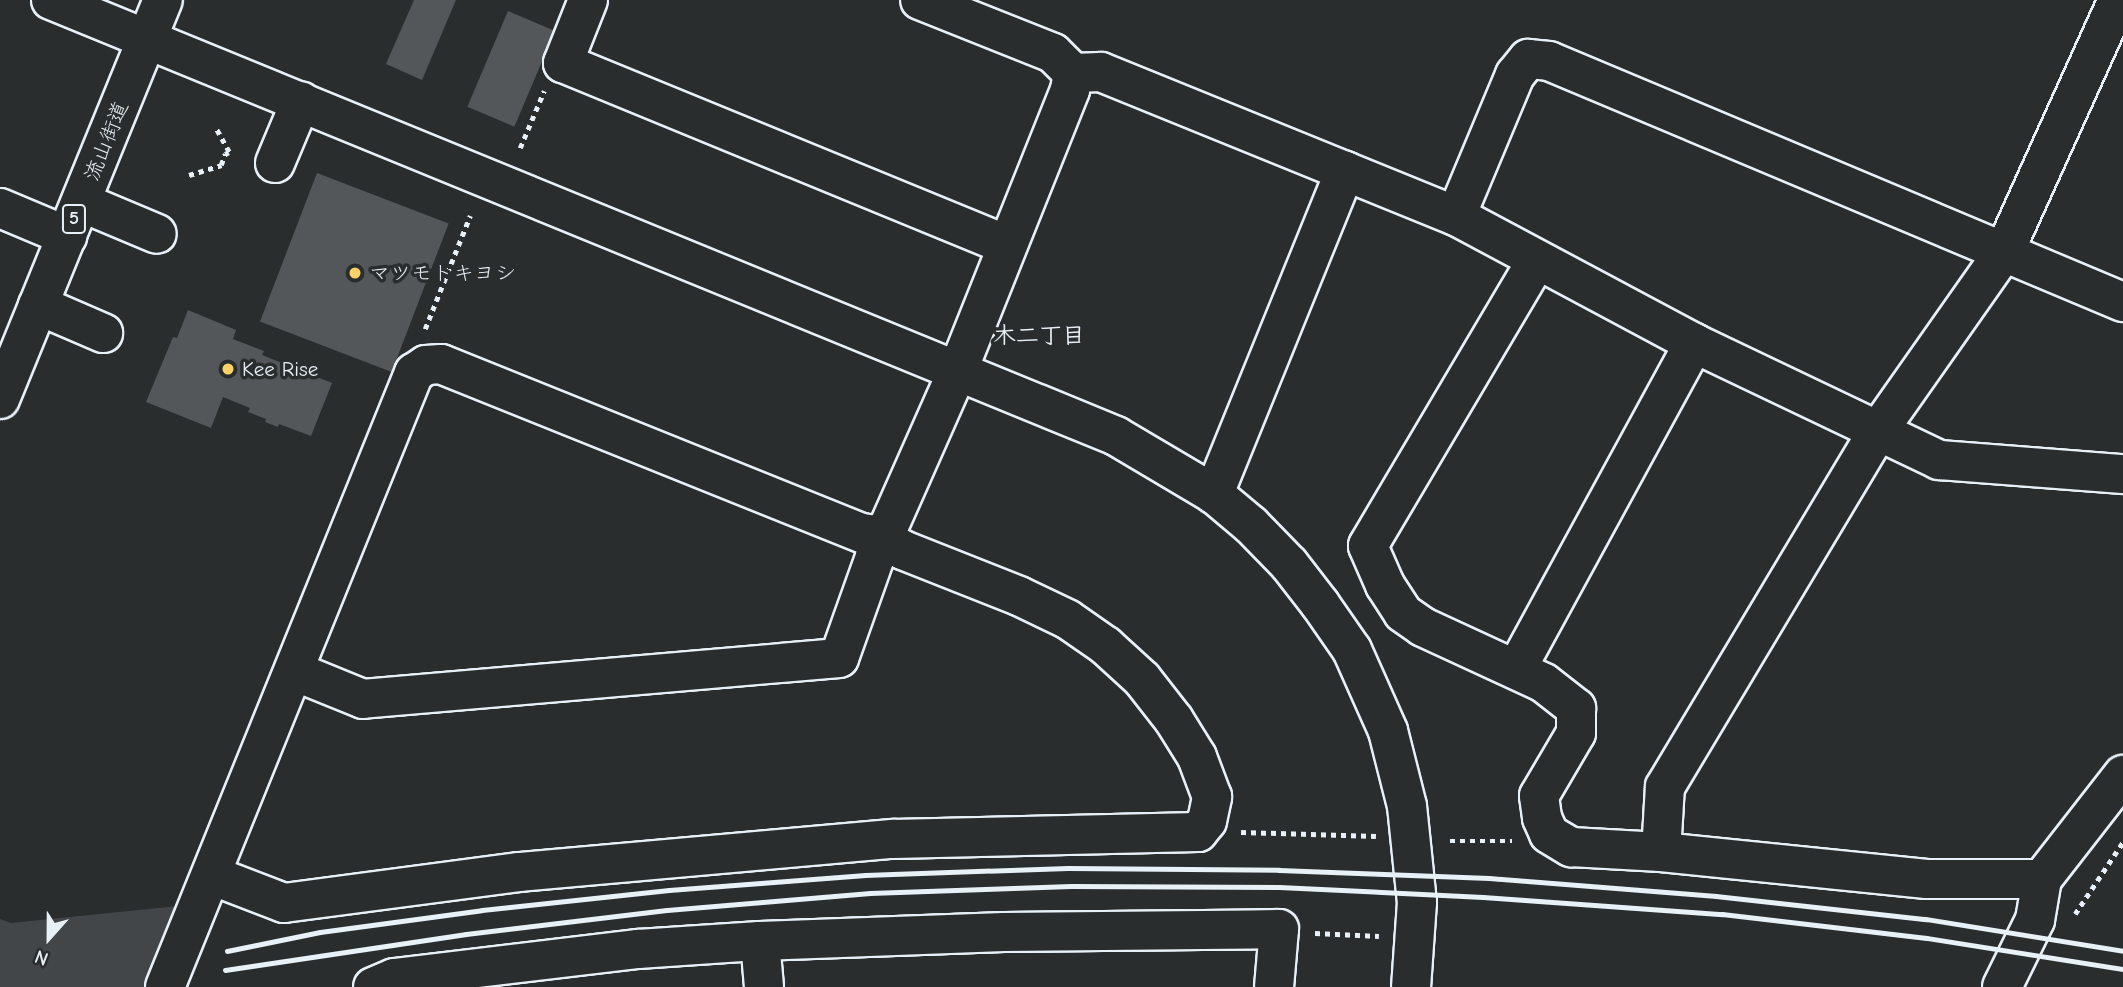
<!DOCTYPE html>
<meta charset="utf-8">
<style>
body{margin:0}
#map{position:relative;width:2123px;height:987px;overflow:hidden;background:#2a2d2e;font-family:"Comic Neue","Klee One",sans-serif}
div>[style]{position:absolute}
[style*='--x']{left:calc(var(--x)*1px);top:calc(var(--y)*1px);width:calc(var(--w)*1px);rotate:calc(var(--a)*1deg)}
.green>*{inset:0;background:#424648}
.building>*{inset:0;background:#535759;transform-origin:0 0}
.path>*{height:4.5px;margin-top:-2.25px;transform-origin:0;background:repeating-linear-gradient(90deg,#e8f1f8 0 5px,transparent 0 10px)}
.roads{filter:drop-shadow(2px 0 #e8f1f8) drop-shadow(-2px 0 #e8f1f8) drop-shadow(0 2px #e8f1f8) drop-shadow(0 -2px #e8f1f8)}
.minor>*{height:38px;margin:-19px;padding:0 19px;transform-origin:19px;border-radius:19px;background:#2a2d2e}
.major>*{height:38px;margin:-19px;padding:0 19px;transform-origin:19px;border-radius:19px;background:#2a2d2e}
.rail>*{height:5px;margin:-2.5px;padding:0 2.5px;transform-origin:2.5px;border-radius:2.5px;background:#e8f1f8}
.dots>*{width:19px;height:19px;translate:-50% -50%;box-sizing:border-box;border:4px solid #2a2d2e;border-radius:50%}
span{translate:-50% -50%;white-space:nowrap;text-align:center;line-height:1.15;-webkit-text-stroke:7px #2a2d2e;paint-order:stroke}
.shield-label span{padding:2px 5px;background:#2a2d2e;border:2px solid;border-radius:5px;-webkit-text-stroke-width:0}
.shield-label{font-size:19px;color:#e8f1f8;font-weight:700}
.street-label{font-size:21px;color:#e8f1f8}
.poi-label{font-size:21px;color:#e8f1f8}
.left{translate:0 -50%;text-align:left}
.neighbourhood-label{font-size:23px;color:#e8f1f8;font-weight:700}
.north{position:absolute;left:14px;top:903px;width:70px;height:70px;-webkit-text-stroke:5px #2a2d2e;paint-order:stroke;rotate:201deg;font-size:19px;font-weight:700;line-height:28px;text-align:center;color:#e8f1f8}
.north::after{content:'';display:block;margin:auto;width:24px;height:32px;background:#e8f1f8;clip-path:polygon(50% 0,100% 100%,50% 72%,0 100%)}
</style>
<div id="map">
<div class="green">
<div style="clip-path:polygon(178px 906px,144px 987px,0 987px,0 919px,11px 923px)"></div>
</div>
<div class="building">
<div style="clip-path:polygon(414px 0,456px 0,422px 80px,386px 64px)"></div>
<div style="left:508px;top:11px;width:51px;height:104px;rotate:23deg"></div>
<div style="left:317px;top:173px;width:141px;height:159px;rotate:21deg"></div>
<div style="clip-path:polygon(188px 310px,236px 330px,233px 339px,264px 351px,262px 355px,332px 383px,311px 436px,279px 424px,278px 427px,265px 422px,266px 419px,248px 412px,250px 408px,223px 397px,211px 428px,146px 402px,173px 337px,177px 338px)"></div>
</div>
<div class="path">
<div style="--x:520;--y:148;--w:62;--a:-67.2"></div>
<div style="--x:189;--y:175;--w:34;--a:-17"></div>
<div style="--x:221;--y:165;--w:12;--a:-70"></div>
<div style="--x:225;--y:154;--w:4;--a:-27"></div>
<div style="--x:229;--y:152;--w:29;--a:-119"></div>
<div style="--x:425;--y:329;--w:122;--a:-68.3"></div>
<div style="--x:1241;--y:832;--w:135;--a:1.7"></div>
<div style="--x:1450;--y:841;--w:62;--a:0"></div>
<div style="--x:2075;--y:914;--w:87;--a:-56.3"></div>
<div style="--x:1315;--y:933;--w:64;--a:2.7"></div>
</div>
<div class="roads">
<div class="minor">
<div style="--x:51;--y:0;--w:1151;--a:22.26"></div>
<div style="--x:1116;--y:436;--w:114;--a:30.6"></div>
<div style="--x:1214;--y:494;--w:48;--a:40"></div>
<div style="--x:1251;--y:525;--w:54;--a:45.7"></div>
<div style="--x:1289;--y:564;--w:51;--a:52.2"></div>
<div style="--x:1320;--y:604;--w:56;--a:55.2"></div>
<div style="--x:1352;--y:650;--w:89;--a:66"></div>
<div style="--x:1388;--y:731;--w:77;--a:75.8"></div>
<div style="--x:1407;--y:806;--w:97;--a:84.1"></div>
<div style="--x:1417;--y:902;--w:85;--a:94"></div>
<div style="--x:588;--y:0;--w:68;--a:111.6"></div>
<div style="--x:563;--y:63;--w:480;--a:22.3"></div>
<div style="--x:1073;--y:73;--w:28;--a:-2"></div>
<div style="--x:1101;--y:72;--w:263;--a:22.1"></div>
<div style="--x:1345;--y:171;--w:349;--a:112.1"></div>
<div style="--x:275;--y:163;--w:67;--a:-67.2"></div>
<div style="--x:1345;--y:171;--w:120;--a:22.1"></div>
<div style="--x:1456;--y:216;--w:270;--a:28.1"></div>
<div style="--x:1694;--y:343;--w:272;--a:25.5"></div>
<div style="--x:1939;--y:460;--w:185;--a:4.4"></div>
<div style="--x:81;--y:202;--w:82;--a:22.8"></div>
<div style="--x:0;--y:208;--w:73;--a:22.7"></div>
<div style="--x:1456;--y:216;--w:153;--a:-67.3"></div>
<div style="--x:1515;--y:75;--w:21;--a:-51"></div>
<div style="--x:1528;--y:59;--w:21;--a:5"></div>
<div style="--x:1549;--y:61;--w:623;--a:22.78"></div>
<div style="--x:1537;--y:260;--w:332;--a:120.6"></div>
<div style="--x:1368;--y:546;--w:43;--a:66.4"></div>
<div style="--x:1385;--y:585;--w:33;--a:57"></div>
<div style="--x:1403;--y:613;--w:24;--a:35"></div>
<div style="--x:1423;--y:627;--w:133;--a:24.8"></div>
<div style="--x:1544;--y:683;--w:41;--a:38"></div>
<div style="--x:1576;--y:708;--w:25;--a:90"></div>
<div style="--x:1576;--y:733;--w:73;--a:120.4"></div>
<div style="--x:1539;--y:796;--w:22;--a:82"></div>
<div style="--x:1542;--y:818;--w:17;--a:66"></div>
<div style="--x:1549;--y:834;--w:26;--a:31"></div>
<div style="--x:1571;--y:847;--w:90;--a:3.2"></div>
<div style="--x:1661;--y:852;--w:267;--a:5.8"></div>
<div style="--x:1927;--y:879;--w:115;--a:0"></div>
<div style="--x:38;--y:305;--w:71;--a:23.3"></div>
<div style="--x:1517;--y:668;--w:370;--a:-61.4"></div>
<div style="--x:1661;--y:852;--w:65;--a:-86.5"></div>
<div style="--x:1665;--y:787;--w:415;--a:-59.1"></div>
<div style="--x:1878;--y:431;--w:221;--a:-54.9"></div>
<div style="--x:2005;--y:250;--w:274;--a:-65.7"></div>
<div style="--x:211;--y:875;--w:78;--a:21"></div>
<div style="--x:284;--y:903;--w:238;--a:-7.5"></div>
<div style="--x:520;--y:872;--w:374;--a:-5.1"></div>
<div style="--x:893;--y:839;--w:305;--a:-1.3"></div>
<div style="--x:1198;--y:832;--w:14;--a:-51"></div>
<div style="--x:1207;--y:821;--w:25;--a:-78"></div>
<div style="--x:1212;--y:797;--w:43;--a:-110.6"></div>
<div style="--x:1197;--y:757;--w:44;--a:-121.9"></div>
<div style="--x:1174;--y:720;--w:52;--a:-128"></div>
<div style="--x:1142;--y:679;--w:49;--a:-137.5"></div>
<div style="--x:1106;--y:646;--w:47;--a:-145.3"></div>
<div style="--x:1067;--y:619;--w:53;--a:-154.4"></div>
<div style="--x:1019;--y:596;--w:125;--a:-158.4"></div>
<div style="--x:903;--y:550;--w:30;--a:-150"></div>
<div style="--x:877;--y:535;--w:22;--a:95"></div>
<div style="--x:875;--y:557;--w:107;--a:109.6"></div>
<div style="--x:839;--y:658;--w:478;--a:175.1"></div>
<div style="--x:363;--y:699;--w:74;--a:-157.9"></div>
<div style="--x:760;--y:941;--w:244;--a:-2.1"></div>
<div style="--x:1004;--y:932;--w:275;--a:-0.6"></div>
<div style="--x:1279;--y:929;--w:58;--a:94.9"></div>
<div style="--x:165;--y:987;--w:663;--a:-67.93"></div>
<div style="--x:414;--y:373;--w:14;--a:-34"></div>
<div style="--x:426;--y:365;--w:15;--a:-4"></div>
<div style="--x:441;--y:364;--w:454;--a:21.9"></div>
<div style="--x:862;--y:533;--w:15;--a:8"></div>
<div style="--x:877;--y:535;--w:13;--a:-32"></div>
<div style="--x:888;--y:528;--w:173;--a:-66.1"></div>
<div style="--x:958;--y:370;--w:302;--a:-68.2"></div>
<div style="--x:1070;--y:90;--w:17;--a:-80"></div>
<div style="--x:1073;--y:73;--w:28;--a:-135"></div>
<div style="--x:1053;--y:53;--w:143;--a:-158.3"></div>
<div style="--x:373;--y:987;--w:23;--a:-23"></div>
<div style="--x:394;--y:978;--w:246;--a:-6.8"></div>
<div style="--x:638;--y:949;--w:122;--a:-3.8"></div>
<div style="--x:760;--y:941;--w:46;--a:85"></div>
<div style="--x:2002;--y:987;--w:75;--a:-63.8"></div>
<div style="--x:2035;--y:920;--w:42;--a:-80.3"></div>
<div style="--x:2042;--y:879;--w:132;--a:-52.1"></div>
</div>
<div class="major">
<div style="--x:0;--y:399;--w:431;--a:-67.8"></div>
</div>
</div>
<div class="rail">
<div style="--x:227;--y:951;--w:95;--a:-11.5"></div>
<div style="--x:320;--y:932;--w:163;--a:-7.7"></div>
<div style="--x:482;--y:910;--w:188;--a:-6.1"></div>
<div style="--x:669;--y:890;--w:197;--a:-4.4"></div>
<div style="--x:865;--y:875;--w:203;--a:-2"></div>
<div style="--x:1068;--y:868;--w:211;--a:0.5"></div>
<div style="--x:1279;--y:870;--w:210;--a:2.2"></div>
<div style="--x:1489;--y:878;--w:228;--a:4.5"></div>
<div style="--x:1716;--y:896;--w:211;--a:6.3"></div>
<div style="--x:1926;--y:919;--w:200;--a:9.2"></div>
<div style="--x:225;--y:970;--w:244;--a:-8.5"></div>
<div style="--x:466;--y:934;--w:202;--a:-6.8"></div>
<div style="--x:667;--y:910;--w:204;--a:-4.8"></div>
<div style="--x:870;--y:893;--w:201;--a:-2"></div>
<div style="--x:1071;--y:886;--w:208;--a:0.3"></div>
<div style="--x:1279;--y:887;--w:204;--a:2.8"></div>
<div style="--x:1483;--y:897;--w:240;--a:4.1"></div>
<div style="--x:1722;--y:914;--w:206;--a:6.7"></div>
<div style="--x:1927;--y:938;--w:198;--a:9"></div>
</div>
<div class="dots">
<div style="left:355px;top:273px;background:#ffd166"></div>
<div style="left:228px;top:369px;background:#ffd166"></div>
</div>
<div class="shield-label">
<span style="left:74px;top:219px">5</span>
</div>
<div class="street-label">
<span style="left:106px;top:141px;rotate:-68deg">流山街道</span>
</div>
<div class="poi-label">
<span class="left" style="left:369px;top:273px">マツモトキヨシ</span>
<span class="left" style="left:242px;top:369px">Kee Rise</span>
</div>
<div class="neighbourhood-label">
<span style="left:1039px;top:336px">木二丁目</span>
</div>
<div class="north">N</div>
</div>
